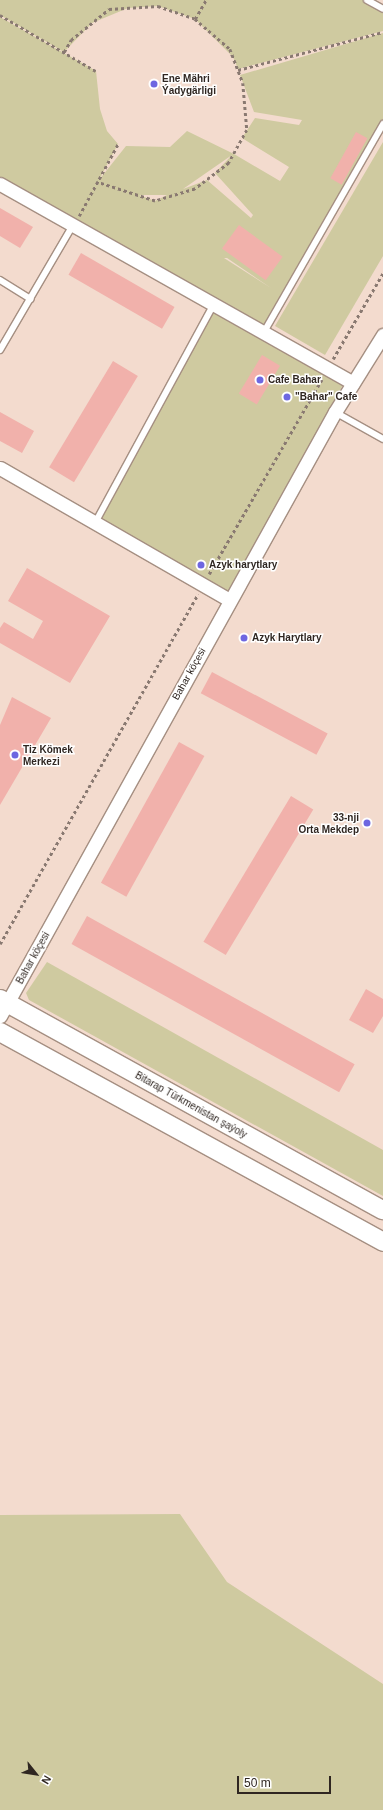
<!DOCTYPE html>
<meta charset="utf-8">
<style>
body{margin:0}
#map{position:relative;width:383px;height:1810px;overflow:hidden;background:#f3dbce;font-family:Helvetica,sans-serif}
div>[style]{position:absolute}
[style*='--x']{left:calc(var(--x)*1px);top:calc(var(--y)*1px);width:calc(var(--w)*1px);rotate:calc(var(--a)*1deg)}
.green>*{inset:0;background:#cfcaa0;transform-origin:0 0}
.building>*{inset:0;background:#f1b1ab;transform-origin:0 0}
.path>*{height:2.5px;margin-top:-1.25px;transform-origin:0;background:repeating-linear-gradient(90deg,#897971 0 3px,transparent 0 6px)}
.roads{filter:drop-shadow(1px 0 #a58f82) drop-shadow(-1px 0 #a58f82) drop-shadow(0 1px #a58f82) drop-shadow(0 -1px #a58f82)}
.service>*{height:6px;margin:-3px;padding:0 3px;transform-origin:3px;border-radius:3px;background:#fff}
.minor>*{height:13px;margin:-6.5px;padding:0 6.5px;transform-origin:6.5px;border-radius:6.5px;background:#fff}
.secondary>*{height:18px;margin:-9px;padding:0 9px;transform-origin:9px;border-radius:9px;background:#fff}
.dots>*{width:11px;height:11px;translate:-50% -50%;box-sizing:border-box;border:2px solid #fff;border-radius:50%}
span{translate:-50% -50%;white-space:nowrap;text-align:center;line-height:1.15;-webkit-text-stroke:3px #fff;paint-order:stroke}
.poi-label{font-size:10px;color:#2f2621;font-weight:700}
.left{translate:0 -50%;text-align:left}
.right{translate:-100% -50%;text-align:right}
.street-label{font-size:10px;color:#2f2621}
.north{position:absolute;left:16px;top:1754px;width:40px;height:40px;-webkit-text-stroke:3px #fff;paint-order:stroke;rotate:120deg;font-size:11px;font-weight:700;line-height:16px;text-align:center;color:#2f2621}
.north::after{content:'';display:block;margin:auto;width:14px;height:18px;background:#2f2621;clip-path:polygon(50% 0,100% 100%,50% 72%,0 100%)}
.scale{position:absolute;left:237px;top:1776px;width:94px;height:18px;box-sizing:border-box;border:2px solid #2f2621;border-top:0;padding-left:5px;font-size:12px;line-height:14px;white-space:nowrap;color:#2f2621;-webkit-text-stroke:3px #fff;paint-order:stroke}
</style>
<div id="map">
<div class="green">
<div style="clip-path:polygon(0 0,367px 0,383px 9px,383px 31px,238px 69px,233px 57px,195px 19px,158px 6px,128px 8px,92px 23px,64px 52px,0 15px)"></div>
<div style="clip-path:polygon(evenodd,0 17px,96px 71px,100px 109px,107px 131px,118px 144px,99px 180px,126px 146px,170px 147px,187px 131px,234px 154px,280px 181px,289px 167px,242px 138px,255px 118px,299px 125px,302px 120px,254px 112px,240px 75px,383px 33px,383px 123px,264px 332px,0 184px,0 17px,232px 155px,215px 173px,253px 215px,251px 218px,207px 180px,183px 189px,232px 155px,0 17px,139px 195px,167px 195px,155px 201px,139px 195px,0 17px,224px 258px,227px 258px,271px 288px,224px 258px)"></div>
<div style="clip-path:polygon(383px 142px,383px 256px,325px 355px,275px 326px)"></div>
<div style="left:210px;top:309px;width:153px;height:238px;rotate:29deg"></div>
<div style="clip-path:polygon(47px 962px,383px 1150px,383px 1196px,29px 1000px,26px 993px)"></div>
<div style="clip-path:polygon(180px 1514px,227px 1582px,383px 1684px,383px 1810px,0 1810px,0 1515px)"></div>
</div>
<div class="building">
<div style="left:356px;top:132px;width:13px;height:53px;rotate:29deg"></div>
<div style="clip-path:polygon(0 208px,33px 227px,20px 248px,0 236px)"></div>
<div style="left:239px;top:225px;width:54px;height:29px;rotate:36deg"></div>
<div style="left:81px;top:253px;width:108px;height:25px;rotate:30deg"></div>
<div style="left:262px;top:355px;width:21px;height:45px;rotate:31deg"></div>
<div style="left:113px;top:361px;width:29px;height:124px;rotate:31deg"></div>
<div style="clip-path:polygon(0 412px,34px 431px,22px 453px,0 441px)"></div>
<div style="clip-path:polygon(27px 568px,110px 616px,70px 683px,0 643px,0 628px,4px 622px,33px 639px,43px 621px,8px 601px)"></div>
<div style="left:212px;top:672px;width:131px;height:24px;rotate:28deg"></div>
<div style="clip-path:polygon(12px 697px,51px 718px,0 805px,0 725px)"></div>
<div style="left:179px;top:742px;width:29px;height:161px;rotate:29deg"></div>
<div style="left:291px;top:796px;width:26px;height:170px;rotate:31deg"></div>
<div style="left:87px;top:916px;width:306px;height:32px;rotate:29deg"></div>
<div style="clip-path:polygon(366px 989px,383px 999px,383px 1016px,373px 1033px,349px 1020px)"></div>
</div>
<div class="path">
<div style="--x:0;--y:15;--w:111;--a:30.3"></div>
<div style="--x:195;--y:19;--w:22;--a:-60"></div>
<div style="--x:64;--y:52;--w:14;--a:-60"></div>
<div style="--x:71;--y:40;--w:49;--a:-39.2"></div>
<div style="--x:109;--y:9;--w:49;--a:-3.5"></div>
<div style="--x:158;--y:6;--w:39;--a:19"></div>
<div style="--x:195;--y:19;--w:46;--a:40.6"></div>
<div style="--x:230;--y:49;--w:36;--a:69"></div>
<div style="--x:243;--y:83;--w:47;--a:85.1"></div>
<div style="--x:247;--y:130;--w:38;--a:119"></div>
<div style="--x:229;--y:163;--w:43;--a:142.6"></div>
<div style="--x:195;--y:189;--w:42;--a:163.3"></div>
<div style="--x:155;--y:201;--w:61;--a:-161.9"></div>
<div style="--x:238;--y:70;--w:150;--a:-14.7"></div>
<div style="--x:79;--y:216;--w:82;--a:-61.6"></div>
<div style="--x:333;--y:359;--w:99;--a:-59.8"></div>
<div style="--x:209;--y:574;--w:225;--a:-59.9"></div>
<div style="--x:0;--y:944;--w:402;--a:-60.5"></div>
</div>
<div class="roads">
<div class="service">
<div style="--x:367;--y:0;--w:18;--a:29"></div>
<div style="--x:0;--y:280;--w:36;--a:32"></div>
<div style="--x:264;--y:332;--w:240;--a:-60.2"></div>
<div style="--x:0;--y:350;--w:145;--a:-59.7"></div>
<div style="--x:335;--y:412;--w:55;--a:29.4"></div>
<div style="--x:95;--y:523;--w:249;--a:-61.5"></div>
</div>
<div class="minor">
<div style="--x:0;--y:184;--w:405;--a:29.4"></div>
<div style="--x:0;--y:468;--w:265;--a:29.9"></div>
<div style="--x:0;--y:1016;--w:691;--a:-60.99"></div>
<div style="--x:335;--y:412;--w:91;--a:-58.1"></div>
</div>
<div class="secondary">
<div style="--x:0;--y:999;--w:437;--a:28.9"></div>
<div style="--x:0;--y:1032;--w:437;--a:28.7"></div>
</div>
</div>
<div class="dots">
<div style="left:154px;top:84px;background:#6e67e1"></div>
<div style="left:260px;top:380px;background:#6e67e1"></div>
<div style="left:287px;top:397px;background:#6e67e1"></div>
<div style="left:201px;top:565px;background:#6e67e1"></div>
<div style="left:244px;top:638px;background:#6e67e1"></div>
<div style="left:15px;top:755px;background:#6e67e1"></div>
<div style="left:367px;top:823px;background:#6e67e1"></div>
</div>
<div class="poi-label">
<span class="left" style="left:162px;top:84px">Ene Mähri<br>Ýadygärligi</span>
<span class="left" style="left:268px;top:380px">Cafe Bahar</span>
<span class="left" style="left:295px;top:397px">"Bahar" Cafe</span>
<span class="left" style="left:209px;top:565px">Azyk harytlary</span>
<span class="left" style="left:252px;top:638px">Azyk Harytlary</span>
<span class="left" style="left:23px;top:755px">Tiz Kömek<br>Merkezi</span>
<span class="right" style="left:359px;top:823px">33-nji<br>Orta Mekdep</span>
</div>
<div class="street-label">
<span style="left:189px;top:674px;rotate:-61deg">Bahar köçesi</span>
<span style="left:33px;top:958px;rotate:-61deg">Bahar köçesi</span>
<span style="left:191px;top:1105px;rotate:29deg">Bitarap Türkmenistan şaýoly</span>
</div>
<div class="north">N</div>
<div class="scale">50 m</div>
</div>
